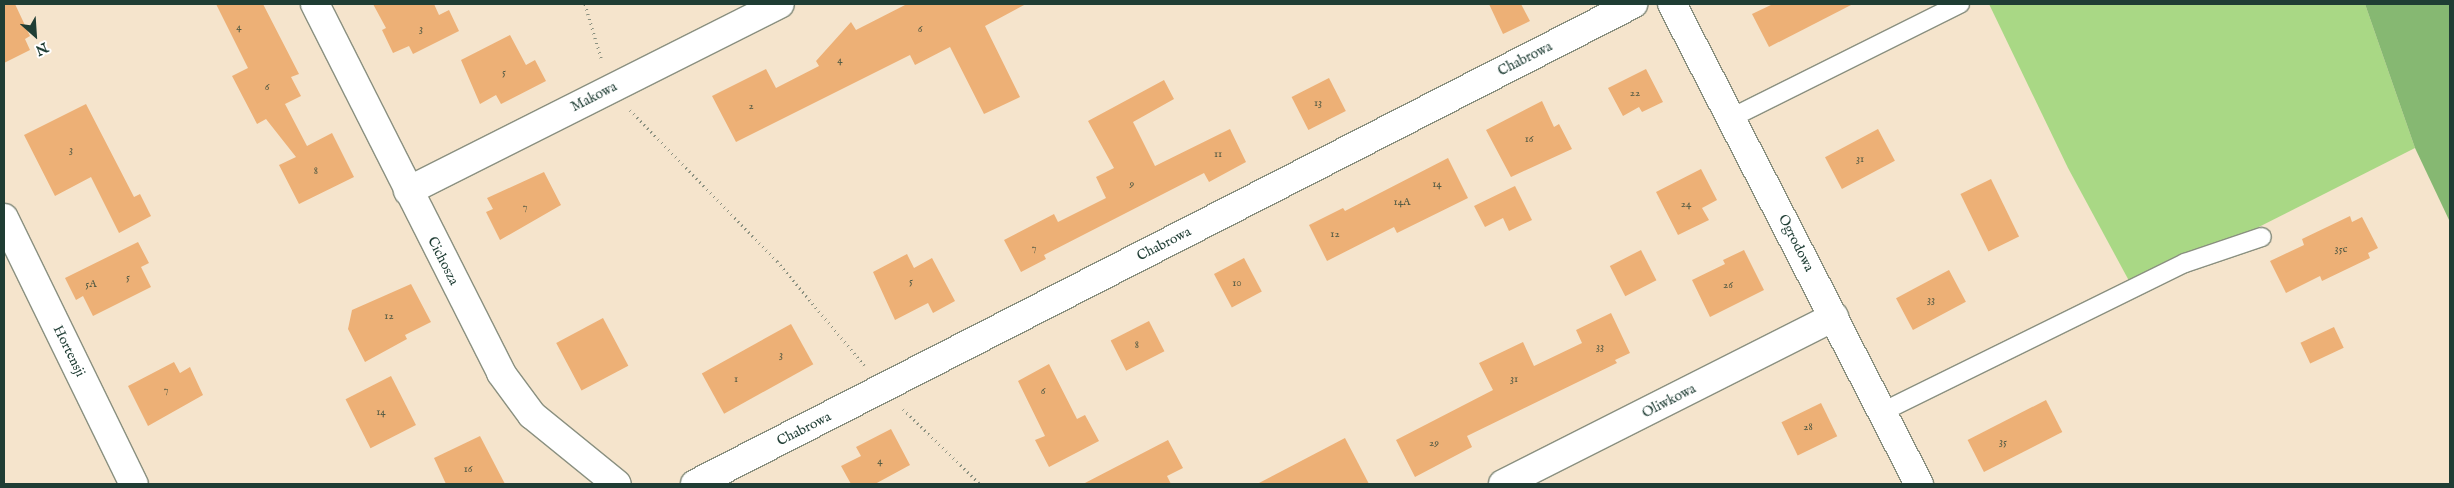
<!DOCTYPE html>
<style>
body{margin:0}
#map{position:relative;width:2454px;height:488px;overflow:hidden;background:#f5e4cc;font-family:"IM FELL English",serif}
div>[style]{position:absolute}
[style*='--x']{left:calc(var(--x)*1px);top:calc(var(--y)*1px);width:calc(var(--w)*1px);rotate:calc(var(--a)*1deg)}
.green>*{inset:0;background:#a9d885}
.forest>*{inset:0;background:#86b872}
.building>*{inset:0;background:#edb076;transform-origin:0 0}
.path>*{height:3px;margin-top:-1.5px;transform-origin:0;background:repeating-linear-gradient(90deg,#8a9080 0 1px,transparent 0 5px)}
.roads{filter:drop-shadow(1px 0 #8a9080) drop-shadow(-1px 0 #8a9080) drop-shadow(0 1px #8a9080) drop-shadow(0 -1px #8a9080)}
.lane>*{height:18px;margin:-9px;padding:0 9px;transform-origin:9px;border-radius:9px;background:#fff}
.street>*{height:28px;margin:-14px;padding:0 14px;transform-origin:14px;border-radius:14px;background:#fff}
span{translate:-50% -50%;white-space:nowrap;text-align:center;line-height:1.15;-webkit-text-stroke:4.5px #fff;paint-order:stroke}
.number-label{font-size:11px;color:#525a44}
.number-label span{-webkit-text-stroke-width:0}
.street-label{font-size:14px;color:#1f3d34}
.frame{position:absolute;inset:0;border:5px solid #1f3d34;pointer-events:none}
.north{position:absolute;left:10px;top:10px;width:50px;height:50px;-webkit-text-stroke:4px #fff;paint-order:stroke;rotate:154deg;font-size:14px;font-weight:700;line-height:20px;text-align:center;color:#1f3d34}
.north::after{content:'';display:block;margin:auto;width:18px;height:22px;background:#1f3d34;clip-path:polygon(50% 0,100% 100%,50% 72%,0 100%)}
</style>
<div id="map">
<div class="green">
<div style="clip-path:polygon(1989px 4px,2365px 4px,2415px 148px,2134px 290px,2068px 168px)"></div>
</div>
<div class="forest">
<div style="clip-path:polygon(2365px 4px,2450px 4px,2450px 222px,2415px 148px)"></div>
</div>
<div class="building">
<div style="clip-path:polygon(4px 4px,15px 4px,30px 36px,25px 39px,30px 50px,4px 63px)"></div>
<div style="clip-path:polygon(216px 4px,263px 4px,299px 74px,291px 77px,301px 96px,285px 104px,307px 146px,332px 133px,354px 177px,299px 204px,279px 165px,296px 157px,266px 119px,257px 124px,232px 76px,248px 68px)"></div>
<div style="clip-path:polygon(373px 4px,434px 4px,439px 15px,449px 10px,459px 31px,413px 54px,409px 46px,393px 53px,382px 30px,386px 28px)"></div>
<div style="clip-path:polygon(907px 4px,1026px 4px,985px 26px,1020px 97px,984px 114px,950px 47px,915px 65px,910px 55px,736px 142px,712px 96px,766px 69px,776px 88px,819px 66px,816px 61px,851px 22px,856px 30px)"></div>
<div style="clip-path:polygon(1489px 4px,1521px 4px,1530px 21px,1503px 34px)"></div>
<div style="clip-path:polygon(1773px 4px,1853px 4px,1769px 47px,1752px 14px)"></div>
<div style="clip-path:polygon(510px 35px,526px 65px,535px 60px,546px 81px,501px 104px,496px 95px,480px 104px,461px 60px)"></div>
<div style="clip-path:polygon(1646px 69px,1663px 102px,1642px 112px,1639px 107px,1623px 116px,1608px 88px)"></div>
<div style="left:1329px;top:78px;width:37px;height:42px;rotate:63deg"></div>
<div style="clip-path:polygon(1164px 80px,1174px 99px,1133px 122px,1155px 166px,1230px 129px,1246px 162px,1209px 182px,1204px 173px,1044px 255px,1046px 259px,1021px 272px,1004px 240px,1054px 214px,1058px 222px,1106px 198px,1096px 177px,1114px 168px,1088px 121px)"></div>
<div style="clip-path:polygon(1542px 101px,1554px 127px,1559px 124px,1572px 149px,1511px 177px,1486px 130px)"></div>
<div style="clip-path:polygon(86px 104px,134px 197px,140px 194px,151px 216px,119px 233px,91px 177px,55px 196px,24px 135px)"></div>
<div style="left:1878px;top:129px;width:36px;height:60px;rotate:62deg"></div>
<div style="clip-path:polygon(1448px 158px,1468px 198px,1397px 233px,1394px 227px,1327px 261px,1309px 225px,1343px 208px,1345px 211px)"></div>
<div style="clip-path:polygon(1701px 169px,1717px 200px,1702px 208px,1709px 220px,1678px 235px,1656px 192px)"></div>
<div style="clip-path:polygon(544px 172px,561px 205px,500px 240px,486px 212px,493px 209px,487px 198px)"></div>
<div style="left:1991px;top:179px;width:64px;height:34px;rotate:64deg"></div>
<div style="clip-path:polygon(1515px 186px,1532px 220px,1509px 231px,1503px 218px,1485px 227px,1474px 206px)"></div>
<div style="clip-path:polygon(2350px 216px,2352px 222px,2362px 217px,2378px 248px,2368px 253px,2370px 258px,2322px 281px,2320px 276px,2286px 293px,2270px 261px,2304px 245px,2302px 239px)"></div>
<div style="clip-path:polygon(138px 242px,149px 263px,141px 267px,151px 287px,93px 316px,83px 296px,76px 300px,65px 278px)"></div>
<div style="left:1641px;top:250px;width:34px;height:35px;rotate:63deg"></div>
<div style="clip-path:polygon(1744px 250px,1764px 290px,1710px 317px,1692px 280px,1725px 264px,1723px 260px)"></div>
<div style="clip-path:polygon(907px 254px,914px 268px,932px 258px,955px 301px,933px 313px,928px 303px,895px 320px,873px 272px)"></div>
<div style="left:1244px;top:258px;width:38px;height:34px;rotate:62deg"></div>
<div style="left:1949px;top:270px;width:36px;height:60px;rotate:62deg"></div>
<div style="clip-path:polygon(411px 284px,431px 322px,405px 335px,407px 339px,365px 362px,348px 329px,352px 310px)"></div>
<div style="clip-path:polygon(1611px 313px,1630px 353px,1615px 360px,1617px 363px,1467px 436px,1472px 447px,1415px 477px,1396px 440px,1493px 390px,1479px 363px,1523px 342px,1534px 366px,1582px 343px,1576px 330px)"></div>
<div style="left:603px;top:318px;width:54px;height:53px;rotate:62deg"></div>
<div style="left:1149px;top:321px;width:34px;height:43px;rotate:63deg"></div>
<div style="left:791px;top:324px;width:46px;height:102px;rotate:61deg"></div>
<div style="left:2334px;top:327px;width:23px;height:37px;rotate:65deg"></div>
<div style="clip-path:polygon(174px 362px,180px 373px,190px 367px,203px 395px,148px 426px,128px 386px)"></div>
<div style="clip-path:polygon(1049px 364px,1077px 419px,1085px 415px,1099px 441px,1049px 467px,1035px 440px,1045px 436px,1018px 381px)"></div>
<div style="left:391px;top:376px;width:55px;height:51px;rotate:63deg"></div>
<div style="left:2046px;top:400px;width:36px;height:88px;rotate:63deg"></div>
<div style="left:1821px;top:403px;width:37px;height:44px;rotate:64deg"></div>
<div style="clip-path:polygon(891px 429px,910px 465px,875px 484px,851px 484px,841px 466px,861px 456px,856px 447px)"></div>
<div style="clip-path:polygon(480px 436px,505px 484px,446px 484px,434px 458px)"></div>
<div style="clip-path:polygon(1345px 438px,1369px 484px,1257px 484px)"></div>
<div style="clip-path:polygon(1168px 440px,1183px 468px,1167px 476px,1171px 484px,1083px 484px)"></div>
</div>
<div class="path">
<div style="--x:585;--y:4;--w:59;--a:73.4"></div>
<div style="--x:630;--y:110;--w:211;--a:45.8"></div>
<div style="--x:777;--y:261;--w:136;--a:50.1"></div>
<div style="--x:903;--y:409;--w:107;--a:44.2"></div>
</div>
<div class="roads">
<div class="lane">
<div style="--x:1731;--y:118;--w:256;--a:-26.5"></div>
<div style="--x:1882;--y:412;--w:338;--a:-26.2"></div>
<div style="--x:2185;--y:263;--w:81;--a:-18.7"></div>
</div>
<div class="street">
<div style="--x:315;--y:4;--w:413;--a:63.2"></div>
<div style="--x:501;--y:373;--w:52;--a:53.6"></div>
<div style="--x:532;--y:415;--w:109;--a:39.1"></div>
<div style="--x:1672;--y:4;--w:540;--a:62.77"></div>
<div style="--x:408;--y:191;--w:416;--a:-26.7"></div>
<div style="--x:4;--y:218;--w:296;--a:64"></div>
<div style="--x:695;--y:484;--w:1054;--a:-27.1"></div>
<div style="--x:1503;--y:484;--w:371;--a:-26.8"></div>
</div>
</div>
<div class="number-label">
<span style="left:239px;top:27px">4</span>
<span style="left:421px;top:29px">3</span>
<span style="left:920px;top:29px">6</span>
<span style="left:840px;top:60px">4</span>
<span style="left:504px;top:72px">5</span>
<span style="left:267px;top:87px">6</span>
<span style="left:1635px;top:93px">22</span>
<span style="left:1318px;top:103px">13</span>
<span style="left:751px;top:106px">2</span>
<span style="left:1529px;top:139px">16</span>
<span style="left:71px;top:150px">3</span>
<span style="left:1218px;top:154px">11</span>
<span style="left:1860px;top:159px">31</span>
<span style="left:316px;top:171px">8</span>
<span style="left:1132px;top:184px">9</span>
<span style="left:1437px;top:184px">14</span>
<span style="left:1402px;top:202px">14A</span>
<span style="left:1686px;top:204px">24</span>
<span style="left:525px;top:207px">7</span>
<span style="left:1335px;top:234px">12</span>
<span style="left:1034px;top:248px">7</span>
<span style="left:2341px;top:249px">35c</span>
<span style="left:128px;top:277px">5</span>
<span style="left:911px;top:281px">5</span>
<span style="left:1237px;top:283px">10</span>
<span style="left:91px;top:284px">5A</span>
<span style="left:1728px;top:285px">26</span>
<span style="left:1931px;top:300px">33</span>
<span style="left:389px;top:316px">12</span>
<span style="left:1137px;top:345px">8</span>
<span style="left:1600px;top:347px">33</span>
<span style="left:781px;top:355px">3</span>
<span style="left:736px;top:379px">1</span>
<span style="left:1514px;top:379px">31</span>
<span style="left:166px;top:390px">7</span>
<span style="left:1043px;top:391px">6</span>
<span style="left:381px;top:412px">14</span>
<span style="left:1808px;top:427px">28</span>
<span style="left:2003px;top:442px">35</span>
<span style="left:1434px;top:443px">29</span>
<span style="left:880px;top:461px">4</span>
<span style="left:468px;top:469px">16</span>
</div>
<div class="street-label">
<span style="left:1525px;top:59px;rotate:-27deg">Chabrowa</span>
<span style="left:594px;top:97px;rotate:-27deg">Makowa</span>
<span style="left:1796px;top:243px;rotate:63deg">Ogrodowa</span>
<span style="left:1164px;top:244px;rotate:-27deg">Chabrowa</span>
<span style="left:443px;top:261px;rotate:63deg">Cichosza</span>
<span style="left:69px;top:351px;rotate:64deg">Hortensji</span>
<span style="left:1669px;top:401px;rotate:-27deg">Oliwkowa</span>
<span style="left:804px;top:429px;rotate:-27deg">Chabrowa</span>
</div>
<div class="frame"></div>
<div class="north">N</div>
</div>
